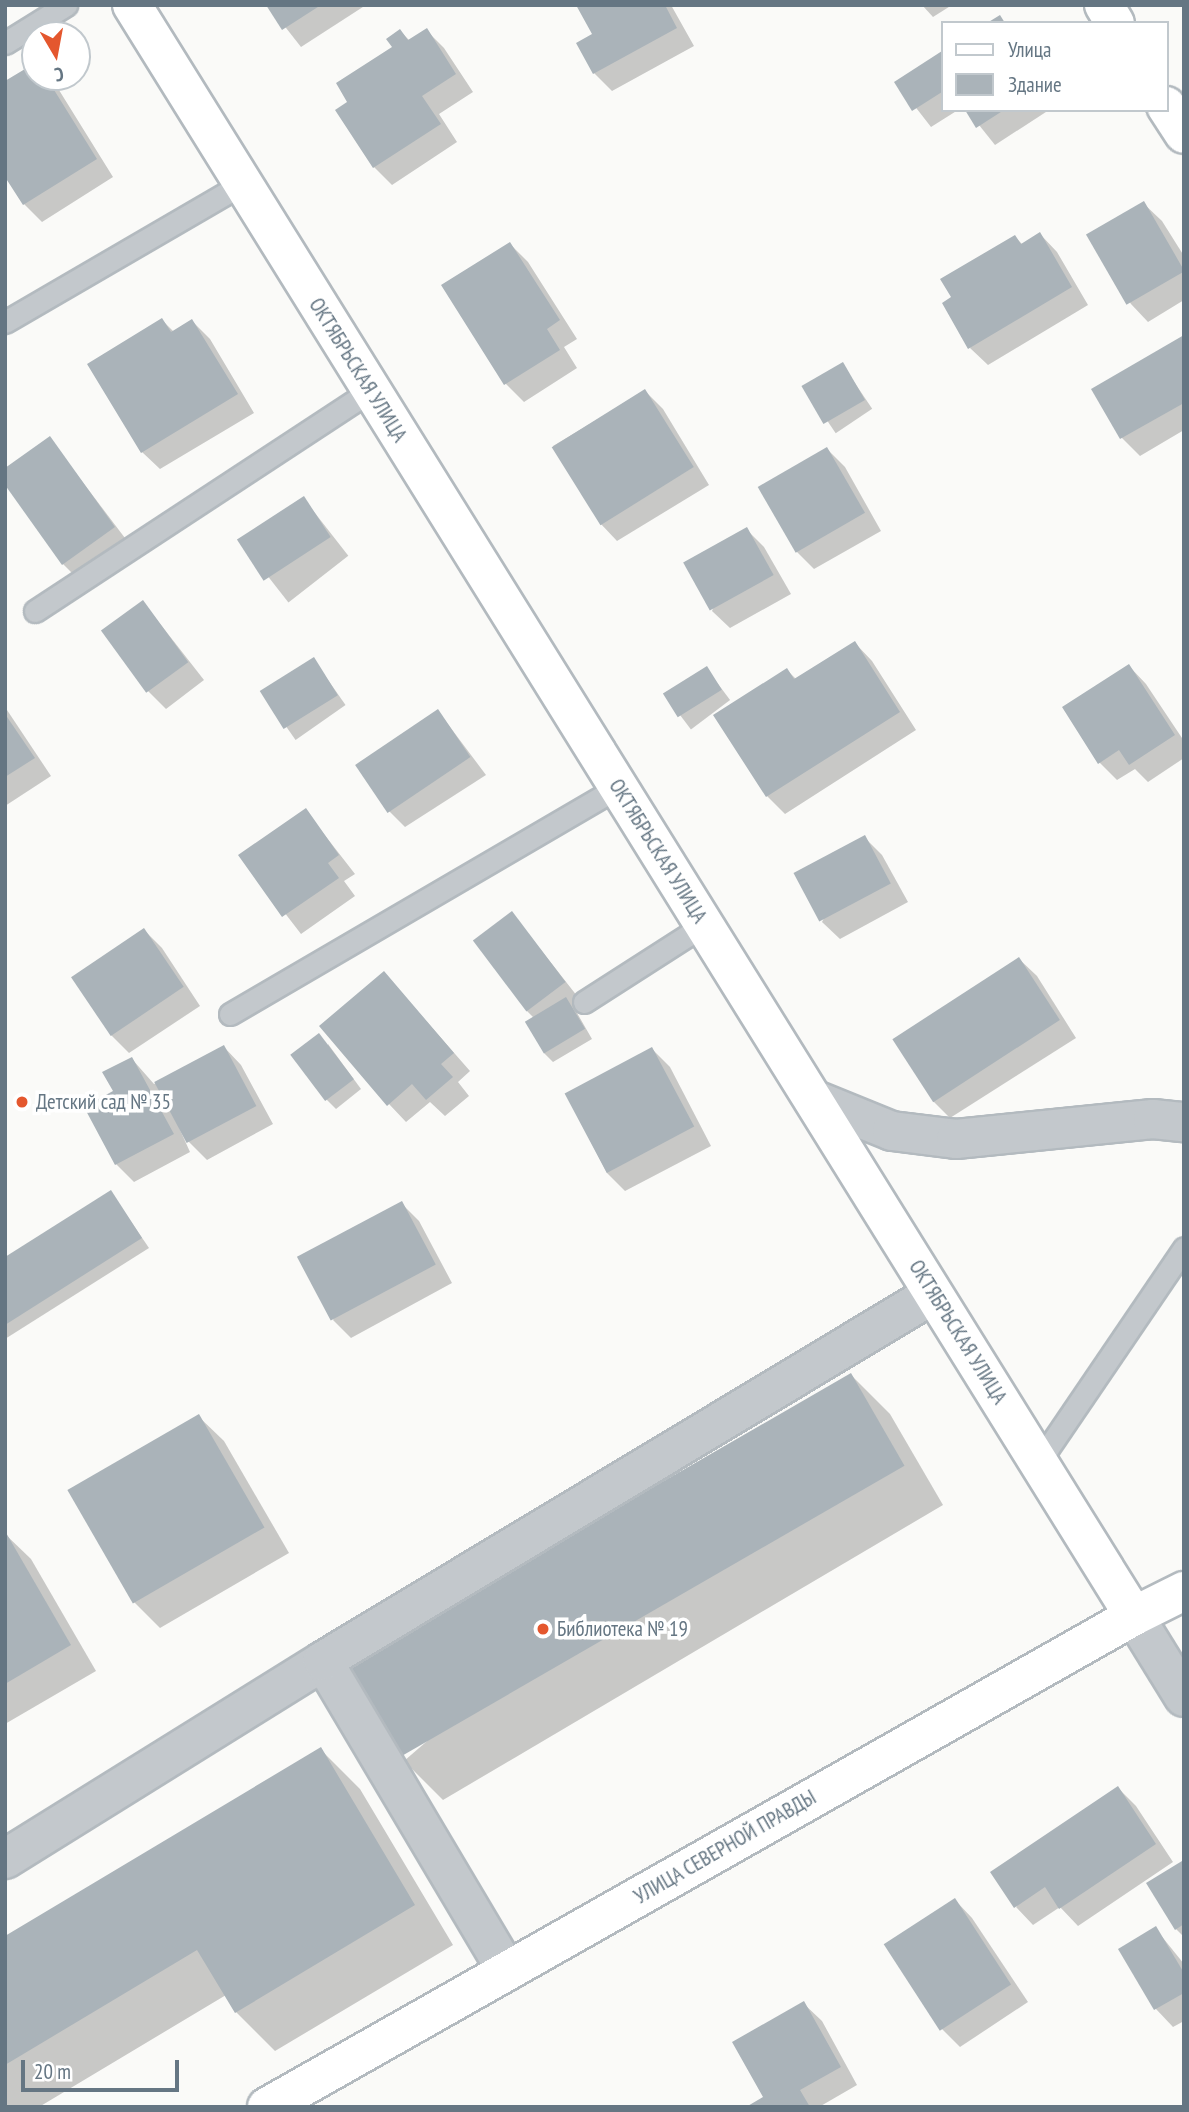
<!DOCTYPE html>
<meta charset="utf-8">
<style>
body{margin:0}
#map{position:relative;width:1189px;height:2112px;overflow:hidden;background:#fafaf8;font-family:"PT Sans Narrow",sans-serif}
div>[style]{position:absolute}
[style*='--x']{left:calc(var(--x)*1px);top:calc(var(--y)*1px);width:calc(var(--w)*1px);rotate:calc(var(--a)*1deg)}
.shadow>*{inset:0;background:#0003;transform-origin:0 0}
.building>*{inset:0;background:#aab3b9;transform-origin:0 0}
.roads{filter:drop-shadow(2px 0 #b3babf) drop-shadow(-2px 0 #b3babf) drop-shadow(0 2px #b3babf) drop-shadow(0 -2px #b3babf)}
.lane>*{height:21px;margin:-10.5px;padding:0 10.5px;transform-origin:10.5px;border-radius:10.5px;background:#c3c8cc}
.street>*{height:38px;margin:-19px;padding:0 19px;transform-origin:19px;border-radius:19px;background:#c3c8cc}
.secondary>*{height:38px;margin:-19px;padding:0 19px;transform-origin:19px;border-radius:19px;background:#fff}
.highway>*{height:38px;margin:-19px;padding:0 19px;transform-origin:19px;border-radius:19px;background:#fff}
.dots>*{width:19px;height:19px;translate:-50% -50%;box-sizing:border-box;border:4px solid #fff;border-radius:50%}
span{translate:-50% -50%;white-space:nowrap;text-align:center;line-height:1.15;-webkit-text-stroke:7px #fff;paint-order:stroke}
.street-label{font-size:21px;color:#657683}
.poi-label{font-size:21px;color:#657683}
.left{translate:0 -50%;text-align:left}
.frame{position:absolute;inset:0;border:7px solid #657683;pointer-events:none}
.legend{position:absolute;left:941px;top:21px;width:228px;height:91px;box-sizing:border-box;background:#fff;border:2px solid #c1c8cd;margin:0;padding:9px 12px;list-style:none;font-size:21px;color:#657683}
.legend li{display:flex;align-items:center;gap:14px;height:35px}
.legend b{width:35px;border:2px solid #c1c8cd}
.north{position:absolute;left:21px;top:21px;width:70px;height:70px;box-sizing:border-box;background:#fff;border:2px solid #c1c8cd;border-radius:50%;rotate:170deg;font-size:19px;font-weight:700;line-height:28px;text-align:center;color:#657683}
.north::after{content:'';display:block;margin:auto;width:24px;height:32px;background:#e4572e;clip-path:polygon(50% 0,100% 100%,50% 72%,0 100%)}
.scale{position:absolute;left:21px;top:2060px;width:158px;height:32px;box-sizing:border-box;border:4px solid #657683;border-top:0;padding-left:9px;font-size:21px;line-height:24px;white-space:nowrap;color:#657683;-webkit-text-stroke:5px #fff;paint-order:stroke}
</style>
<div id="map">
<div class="shadow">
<div style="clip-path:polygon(268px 5px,366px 5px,301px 47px)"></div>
<div style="clip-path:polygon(578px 5px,671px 5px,694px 46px,612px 91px,594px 73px,595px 34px)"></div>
<div style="clip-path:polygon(922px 5px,952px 5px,933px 17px)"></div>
<div style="clip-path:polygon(426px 30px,444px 48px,473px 92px,439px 114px,457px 142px,392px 185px,374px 167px,350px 103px,395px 47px,400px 31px,410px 41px)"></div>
<div style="clip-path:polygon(942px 53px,942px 110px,958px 110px,931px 127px,896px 82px)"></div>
<div style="clip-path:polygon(35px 65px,35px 77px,49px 77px,54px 82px,113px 177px,42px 222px,24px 204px)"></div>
<div style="clip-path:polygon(967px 110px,1049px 110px,995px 145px)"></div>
<div style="clip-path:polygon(1144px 204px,1162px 221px,1184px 256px,1184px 300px,1148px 322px,1131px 304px,1090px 237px)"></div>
<div style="clip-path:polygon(1040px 234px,1057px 252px,1088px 305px,988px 365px,970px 348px,1015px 237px,1023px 245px)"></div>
<div style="clip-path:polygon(510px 244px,528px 262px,577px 339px,564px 347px,577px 368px,524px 402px,506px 384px)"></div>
<div style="clip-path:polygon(162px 320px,174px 332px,192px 321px,210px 339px,254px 413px,160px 469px,142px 452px)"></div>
<div style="clip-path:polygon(1184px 337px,1184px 430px,1140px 456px,1122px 438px,1093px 390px)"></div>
<div style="left:842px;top:364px;width:54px;height:44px;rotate:56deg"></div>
<div style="clip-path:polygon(645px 391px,663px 409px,709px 485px,617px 541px,600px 523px,553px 446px)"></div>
<div style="clip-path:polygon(50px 439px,131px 546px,81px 582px,63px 564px)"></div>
<div style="clip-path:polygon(827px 449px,845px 467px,881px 531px,814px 569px,796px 551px)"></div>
<div style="left:304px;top:499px;width:72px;height:76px;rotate:52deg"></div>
<div style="clip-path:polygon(746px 529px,764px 547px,791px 594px,730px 628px,712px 611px)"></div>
<div style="clip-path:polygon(143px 602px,204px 680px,166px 709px,148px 691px)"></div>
<div style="clip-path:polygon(855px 643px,872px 661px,916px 730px,785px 814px,767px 796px,787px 670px,797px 680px)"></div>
<div style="left:314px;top:660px;width:55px;height:61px;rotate:55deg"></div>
<div style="clip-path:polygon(1129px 666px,1146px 684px,1184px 741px,1184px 758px,1148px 782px,1135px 769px,1117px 780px,1099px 762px)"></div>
<div style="left:706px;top:668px;width:40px;height:49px;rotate:53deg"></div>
<div style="clip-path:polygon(5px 707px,51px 776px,5px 806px)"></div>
<div style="clip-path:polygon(438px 711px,486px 775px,405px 827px,387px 809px)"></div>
<div style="clip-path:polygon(306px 811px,355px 874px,344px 881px,355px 896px,301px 934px,241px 856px)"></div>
<div style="clip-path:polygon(864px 837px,882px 855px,908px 902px,840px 939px,822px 922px)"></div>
<div style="clip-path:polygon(512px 913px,581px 1001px,573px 1006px,592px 1039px,553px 1062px,544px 1053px,533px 1017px,526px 1010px)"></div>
<div style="clip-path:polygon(144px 930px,162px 948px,200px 1006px,129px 1053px,111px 1035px,73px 977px)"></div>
<div style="clip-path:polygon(1019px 959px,1037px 976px,1076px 1038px,950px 1118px,933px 1101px)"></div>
<div style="clip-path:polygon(384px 973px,470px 1071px,458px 1082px,469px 1096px,445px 1116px,430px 1102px,406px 1122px,389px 1104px)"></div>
<div style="clip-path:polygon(328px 1044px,361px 1089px,336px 1109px,327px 1100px)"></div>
<div style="clip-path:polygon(224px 1047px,241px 1065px,273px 1124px,207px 1160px,189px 1142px,167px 1101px,190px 1152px,134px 1182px,116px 1164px,115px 1092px,132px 1059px,154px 1084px)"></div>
<div style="clip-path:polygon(652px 1049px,670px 1067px,711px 1146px,625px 1191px,607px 1173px,566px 1094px)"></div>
<div style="clip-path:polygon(111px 1192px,149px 1248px,5px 1339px,5px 1259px)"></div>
<div style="clip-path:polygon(402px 1204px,419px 1221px,452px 1283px,351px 1338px,333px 1320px)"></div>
<div style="clip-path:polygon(851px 1375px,890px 1414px,943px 1505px,443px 1800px,404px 1761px)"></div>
<div style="clip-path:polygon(198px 1416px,224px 1441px,289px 1553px,160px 1628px,134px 1602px)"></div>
<div style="clip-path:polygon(5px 1534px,31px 1559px,96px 1671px,5px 1724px)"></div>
<div style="clip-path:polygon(321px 1750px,360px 1789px,453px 1945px,275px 2051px,236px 2012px,226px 1995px,39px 2107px,5px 2107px,5px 1938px)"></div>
<div style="clip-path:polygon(1118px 1788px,1136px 1806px,1173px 1862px,1078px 1926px,1060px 1907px,1033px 1925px,1016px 1907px)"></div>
<div style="clip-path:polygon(1181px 1864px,1184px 1866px,1184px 1937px,1176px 1929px)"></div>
<div style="clip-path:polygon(955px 1900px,972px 1918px,1028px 2002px,960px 2047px,942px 2029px,887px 1945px)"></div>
<div style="clip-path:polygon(1155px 1928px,1184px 1964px,1184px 2021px,1173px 2027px,1156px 2009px,1120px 1949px)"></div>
<div style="clip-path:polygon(804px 2004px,822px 2021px,857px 2085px,819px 2107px,750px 2107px,765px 2098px)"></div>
</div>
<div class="building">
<div style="clip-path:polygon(266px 5px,321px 5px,282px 30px)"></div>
<div style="clip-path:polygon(576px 5px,665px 5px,677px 28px,593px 74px,576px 43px,592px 34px)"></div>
<div style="clip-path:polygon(1000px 15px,1005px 23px,987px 23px)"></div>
<div style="clip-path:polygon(427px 28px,456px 74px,422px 96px,441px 124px,373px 168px,335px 110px,347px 102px,336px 83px,392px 47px,386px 39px,400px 29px,408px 40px)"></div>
<div style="clip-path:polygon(942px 51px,942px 92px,912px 111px,894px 82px)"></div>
<div style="clip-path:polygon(35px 63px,35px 77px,46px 77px,97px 159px,23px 205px,5px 177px,5px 81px)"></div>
<div style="clip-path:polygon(965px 110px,1004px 110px,976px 128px)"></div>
<div style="left:1144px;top:201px;width:81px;height:67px;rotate:60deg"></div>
<div style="clip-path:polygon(1040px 232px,1072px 287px,968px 349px,942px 303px,951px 297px,940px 279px,1015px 235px,1021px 244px)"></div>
<div style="clip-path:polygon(510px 242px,560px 320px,547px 329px,560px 350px,504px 385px,441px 285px)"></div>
<div style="clip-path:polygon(162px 318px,171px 332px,192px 319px,238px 394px,141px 453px,87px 364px)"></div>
<div style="clip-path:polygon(1184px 335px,1184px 403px,1120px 439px,1091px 389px)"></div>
<div style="left:843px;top:362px;width:44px;height:48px;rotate:60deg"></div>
<div style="left:645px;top:389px;width:92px;height:110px;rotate:58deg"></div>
<div style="clip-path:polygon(50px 436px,115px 527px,62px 565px,5px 485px,5px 468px)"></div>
<div style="left:827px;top:447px;width:76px;height:80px;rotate:60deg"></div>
<div style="left:304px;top:496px;width:49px;height:80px;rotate:57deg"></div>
<div style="left:747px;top:527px;width:55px;height:73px;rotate:61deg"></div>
<div style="left:143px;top:600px;width:77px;height:52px;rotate:54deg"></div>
<div style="clip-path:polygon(855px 641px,900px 712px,766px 797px,713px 715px,787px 668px,794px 679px)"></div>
<div style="left:314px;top:657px;width:45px;height:64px;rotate:58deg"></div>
<div style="clip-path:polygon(1129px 664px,1175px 735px,1129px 765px,1119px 750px,1098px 764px,1062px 707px)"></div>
<div style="left:707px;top:666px;width:28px;height:52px;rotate:58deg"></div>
<div style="left:438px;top:709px;width:58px;height:100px;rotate:56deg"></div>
<div style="clip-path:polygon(5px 714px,35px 758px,5px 777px)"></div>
<div style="clip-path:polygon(306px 808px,339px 855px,328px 863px,339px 878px,282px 917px,238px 855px)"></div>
<div style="left:865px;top:835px;width:55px;height:81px;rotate:62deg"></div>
<div style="left:512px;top:911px;width:89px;height:49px;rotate:53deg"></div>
<div style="left:144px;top:928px;width:71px;height:88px;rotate:56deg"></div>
<div style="left:1019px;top:957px;width:75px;height:151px;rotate:57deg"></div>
<div style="clip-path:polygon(384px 971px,454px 1053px,441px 1064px,453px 1077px,426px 1100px,412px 1084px,387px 1106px,319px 1026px)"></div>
<div style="left:566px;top:997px;width:37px;height:48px;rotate:59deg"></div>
<div style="left:319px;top:1033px;width:58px;height:36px;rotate:53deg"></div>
<div style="left:224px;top:1045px;width:69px;height:79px;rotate:62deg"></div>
<div style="left:652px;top:1047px;width:90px;height:99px;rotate:62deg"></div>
<div style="clip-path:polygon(132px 1057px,174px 1134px,115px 1165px,84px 1107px,113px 1091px,102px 1072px)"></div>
<div style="clip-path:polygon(111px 1190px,142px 1238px,5px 1325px,5px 1257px)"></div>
<div style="left:402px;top:1201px;width:72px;height:119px;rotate:62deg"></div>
<div style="left:851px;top:1373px;width:107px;height:583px;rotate:60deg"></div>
<div style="left:199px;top:1414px;width:131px;height:152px;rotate:60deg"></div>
<div style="clip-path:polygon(5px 1531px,71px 1645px,5px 1684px)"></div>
<div style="clip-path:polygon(321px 1747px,415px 1905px,235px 2013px,197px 1950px,5px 2065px,5px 1936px)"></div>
<div style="clip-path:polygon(1118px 1786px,1156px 1844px,1059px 1909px,1045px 1887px,1014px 1908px,990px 1872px)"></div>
<div style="clip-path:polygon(1182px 1861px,1184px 1924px,1175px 1930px,1146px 1883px)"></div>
<div style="left:955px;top:1898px;width:103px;height:85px;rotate:57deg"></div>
<div style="clip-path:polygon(1156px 1926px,1184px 1973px,1184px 1993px,1154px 2010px,1118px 1949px)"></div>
<div style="clip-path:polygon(804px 2001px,841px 2067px,800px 2090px,810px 2107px,746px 2107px,763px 2097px,732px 2042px)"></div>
</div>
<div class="roads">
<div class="lane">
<div style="--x:5;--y:43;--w:72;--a:-31.9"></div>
<div style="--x:5;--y:322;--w:272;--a:-30.2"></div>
<div style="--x:35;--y:611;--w:403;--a:-33.3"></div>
<div style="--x:584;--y:1002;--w:143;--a:-32.7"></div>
<div style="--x:230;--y:1014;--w:450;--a:-30.3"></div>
<div style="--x:1040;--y:1460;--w:256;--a:-55.8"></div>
</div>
<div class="street">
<div style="--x:813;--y:1099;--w:85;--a:22.1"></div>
<div style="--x:892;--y:1131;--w:64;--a:7.1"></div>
<div style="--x:956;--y:1139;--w:198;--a:-5.8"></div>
<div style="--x:1153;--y:1119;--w:31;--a:6"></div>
<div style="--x:1134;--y:1616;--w:95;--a:58.3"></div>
<div style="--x:5;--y:1859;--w:375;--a:-31.9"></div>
<div style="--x:507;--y:1971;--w:360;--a:-120.7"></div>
<div style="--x:323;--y:1661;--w:712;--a:-31.03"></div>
</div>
<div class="secondary">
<div style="--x:267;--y:2107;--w:996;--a:-29.52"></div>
</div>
<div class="highway">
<div style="--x:132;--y:5;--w:1897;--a:58.12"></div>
<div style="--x:1134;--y:1616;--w:56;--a:-26.6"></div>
<div style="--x:1104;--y:5;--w:21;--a:59"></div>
<div style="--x:1166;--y:106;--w:33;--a:57"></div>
</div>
</div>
<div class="dots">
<div style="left:22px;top:1102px;background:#e4572e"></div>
<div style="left:543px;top:1629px;background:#e4572e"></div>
</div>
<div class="street-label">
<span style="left:358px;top:370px;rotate:58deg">ОКТЯБРЬСКАЯ УЛИЦА</span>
<span style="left:658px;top:851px;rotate:58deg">ОКТЯБРЬСКАЯ УЛИЦА</span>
<span style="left:958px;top:1332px;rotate:58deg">ОКТЯБРЬСКАЯ УЛИЦА</span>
<span style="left:725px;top:1847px;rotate:-30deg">УЛИЦА СЕВЕРНОЙ ПРАВДЫ</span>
</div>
<div class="poi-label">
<span class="left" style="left:36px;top:1102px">Детский сад № 35</span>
<span class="left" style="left:557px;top:1629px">Библиотека № 19</span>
</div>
<div class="frame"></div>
<ul class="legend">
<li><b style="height:9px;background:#fff"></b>Улица</li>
<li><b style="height:19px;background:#aab3b9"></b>Здание</li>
</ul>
<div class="north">С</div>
<div class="scale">20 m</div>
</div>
